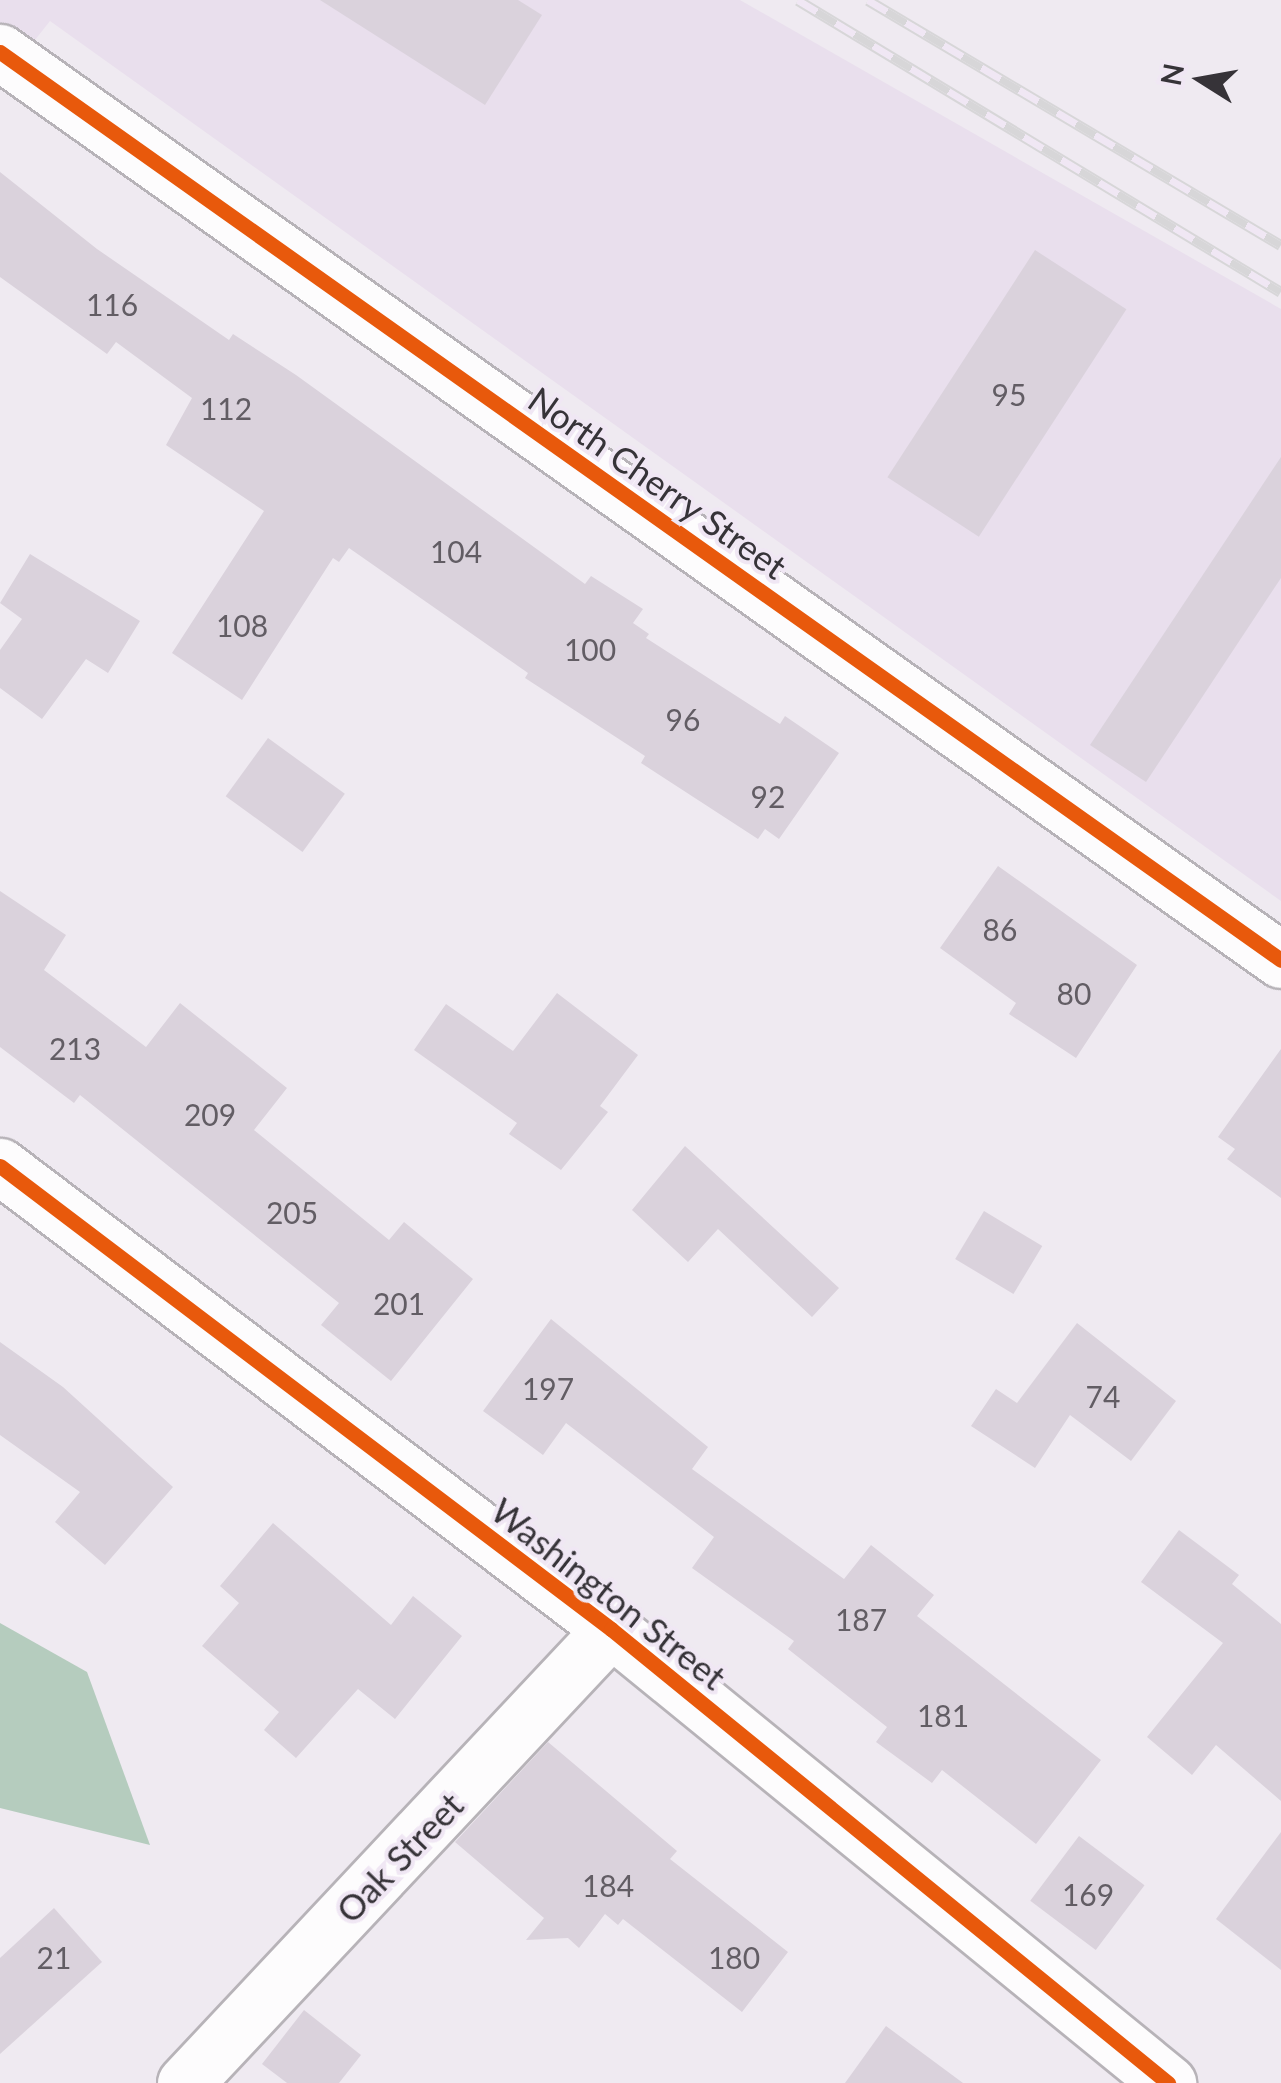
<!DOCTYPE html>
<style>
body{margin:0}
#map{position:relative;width:1281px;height:2083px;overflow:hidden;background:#efeaf1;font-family:Lato,sans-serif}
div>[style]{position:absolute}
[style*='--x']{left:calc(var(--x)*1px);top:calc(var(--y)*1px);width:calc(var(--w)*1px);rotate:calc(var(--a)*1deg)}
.built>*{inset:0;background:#e9dfed}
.forest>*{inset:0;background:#b5ccbe}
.building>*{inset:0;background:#dad2dc;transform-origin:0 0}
.roads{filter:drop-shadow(2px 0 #b7b3b8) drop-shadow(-2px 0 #b7b3b8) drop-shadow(0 2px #b7b3b8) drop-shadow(0 -2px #b7b3b8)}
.street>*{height:55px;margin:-27.5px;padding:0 27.5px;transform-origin:27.5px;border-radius:27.5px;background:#fdfcfd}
.rail>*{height:11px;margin-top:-5.5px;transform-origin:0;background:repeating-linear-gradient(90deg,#f0e7f4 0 22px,#d7d6d8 0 44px);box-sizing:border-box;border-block:2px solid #d7d6d8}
.cycleway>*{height:15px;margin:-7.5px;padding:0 7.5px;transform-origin:7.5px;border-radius:7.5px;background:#e8590c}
span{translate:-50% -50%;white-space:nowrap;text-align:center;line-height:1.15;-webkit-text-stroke:8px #f0e7f4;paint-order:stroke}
.number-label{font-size:30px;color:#625d64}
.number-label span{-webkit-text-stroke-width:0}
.street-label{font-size:35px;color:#363338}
.north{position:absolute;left:1151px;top:30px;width:100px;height:100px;-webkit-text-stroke:8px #f0e7f4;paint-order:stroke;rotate:281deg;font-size:28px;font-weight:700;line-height:40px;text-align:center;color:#363338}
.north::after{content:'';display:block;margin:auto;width:35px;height:45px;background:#363338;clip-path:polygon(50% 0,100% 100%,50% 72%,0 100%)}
</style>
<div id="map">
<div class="built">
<div style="clip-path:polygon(0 0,740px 0,1281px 309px,1281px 901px,50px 21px,0 84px)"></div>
</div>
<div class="forest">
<div style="clip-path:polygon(0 1623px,87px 1672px,150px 1845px,0 1808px)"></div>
</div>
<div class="building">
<div style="clip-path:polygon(320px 0,518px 0,542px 15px,485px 105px)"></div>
<div style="clip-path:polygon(0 172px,97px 249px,229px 340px,233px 334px,296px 375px,585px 584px,591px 576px,643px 609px,633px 623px,649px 634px,646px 638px,780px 724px,785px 716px,839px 753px,779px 839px,765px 829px,758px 839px,641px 763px,645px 756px,525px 678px,528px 673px,349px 548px,339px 562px,333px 558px,242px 700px,172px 653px,264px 511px,166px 445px,192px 398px,116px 342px,107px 354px,0 277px)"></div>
<div style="left:1035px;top:250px;width:109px;height:271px;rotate:33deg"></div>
<div style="clip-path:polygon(1281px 457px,1281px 578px,1146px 782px,1090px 745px)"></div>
<div style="clip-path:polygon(30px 554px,140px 621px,108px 673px,86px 659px,42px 719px,0 688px,0 650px,22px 619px,0 603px)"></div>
<div style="left:268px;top:738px;width:95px;height:72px;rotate:36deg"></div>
<div style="clip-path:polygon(998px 866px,1137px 965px,1076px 1058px,1009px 1014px,1016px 1003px,940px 948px)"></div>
<div style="clip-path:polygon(0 891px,66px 935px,44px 970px,146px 1047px,180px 1003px,287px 1088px,254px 1130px,389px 1240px,404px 1222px,473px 1279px,391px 1381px,321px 1325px,339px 1303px,80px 1095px,74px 1103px,0 1047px)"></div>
<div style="clip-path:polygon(557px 993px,638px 1055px,600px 1106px,608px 1112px,561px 1170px,509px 1134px,517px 1123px,414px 1050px,446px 1004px,513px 1051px)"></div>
<div style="clip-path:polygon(1281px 1049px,1281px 1198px,1227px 1159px,1235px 1149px,1218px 1137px)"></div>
<div style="clip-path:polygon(685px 1146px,839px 1288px,812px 1317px,718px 1229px,688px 1262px,632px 1210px)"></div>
<div style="left:984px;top:1211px;width:68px;height:56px;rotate:31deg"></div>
<div style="clip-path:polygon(551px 1319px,708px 1447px,692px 1469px,844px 1579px,871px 1545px,934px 1595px,917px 1616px,1101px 1760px,1036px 1844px,942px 1770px,932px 1783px,876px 1742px,887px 1727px,788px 1649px,794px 1641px,692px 1568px,714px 1537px,566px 1423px,543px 1455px,483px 1411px)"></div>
<div style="clip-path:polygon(1077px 1323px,1176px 1401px,1131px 1461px,1070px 1415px,1035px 1468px,971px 1426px,996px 1389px,1017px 1403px)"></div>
<div style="clip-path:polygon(0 1342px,63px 1387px,173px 1487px,105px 1565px,55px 1522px,80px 1492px,0 1435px)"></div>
<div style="clip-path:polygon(273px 1523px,391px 1625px,413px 1596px,462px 1636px,395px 1719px,358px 1689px,296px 1758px,264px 1730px,279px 1712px,202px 1646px,239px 1603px,220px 1586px)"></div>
<div style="clip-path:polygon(1179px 1530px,1239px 1575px,1232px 1584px,1281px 1624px,1281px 1801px,1216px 1745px,1192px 1775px,1147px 1737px,1223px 1643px,1141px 1582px)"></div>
<div style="clip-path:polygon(548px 1742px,677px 1851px,670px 1859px,788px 1952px,742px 2012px,623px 1919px,618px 1925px,605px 1914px,579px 1948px,568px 1938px,526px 1940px,544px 1918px,455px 1842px)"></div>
<div style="clip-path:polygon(1281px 1832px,1281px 1970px,1216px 1919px)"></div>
<div style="left:1079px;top:1836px;width:82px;height:81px;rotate:37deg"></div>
<div style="clip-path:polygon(54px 1908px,102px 1962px,0 2054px,0 1958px)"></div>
<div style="clip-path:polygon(304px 2010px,361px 2055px,339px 2083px,287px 2083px,262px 2064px)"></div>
<div style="clip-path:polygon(886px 2026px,963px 2083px,845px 2083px)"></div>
</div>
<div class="roads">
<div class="street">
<div style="--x:0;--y:52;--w:1570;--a:35.33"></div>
<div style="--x:0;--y:1166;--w:767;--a:37.15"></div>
<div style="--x:611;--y:1629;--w:719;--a:39.18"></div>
<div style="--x:185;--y:2083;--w:623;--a:-46.82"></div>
</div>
</div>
<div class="rail">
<div style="--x:798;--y:0;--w:564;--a:31.16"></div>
<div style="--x:868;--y:0;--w:480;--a:30.7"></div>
</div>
<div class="cycleway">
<div style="--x:0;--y:52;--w:1570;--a:35.33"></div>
<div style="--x:0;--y:1166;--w:767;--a:37.15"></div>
<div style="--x:611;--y:1629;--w:719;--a:39.18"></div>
</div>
<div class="number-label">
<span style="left:112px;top:304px">116</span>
<span style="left:1009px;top:394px">95</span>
<span style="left:226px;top:408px">112</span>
<span style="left:456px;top:551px">104</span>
<span style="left:242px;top:625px">108</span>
<span style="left:590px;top:649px">100</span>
<span style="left:683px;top:719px">96</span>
<span style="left:768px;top:796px">92</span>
<span style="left:1000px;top:929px">86</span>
<span style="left:1074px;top:993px">80</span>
<span style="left:75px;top:1048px">213</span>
<span style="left:210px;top:1114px">209</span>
<span style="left:292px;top:1212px">205</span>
<span style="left:399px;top:1303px">201</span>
<span style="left:548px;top:1388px">197</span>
<span style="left:1103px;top:1396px">74</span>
<span style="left:861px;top:1619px">187</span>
<span style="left:943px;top:1715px">181</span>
<span style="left:608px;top:1885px">184</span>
<span style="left:1088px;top:1894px">169</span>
<span style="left:54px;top:1957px">21</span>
<span style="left:734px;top:1957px">180</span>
</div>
<div class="street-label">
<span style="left:658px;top:482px;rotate:35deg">North Cherry Street</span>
<span style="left:609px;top:1593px;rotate:38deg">Washington Street</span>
<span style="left:399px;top:1857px;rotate:-46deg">Oak Street</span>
</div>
<div class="north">N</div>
</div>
